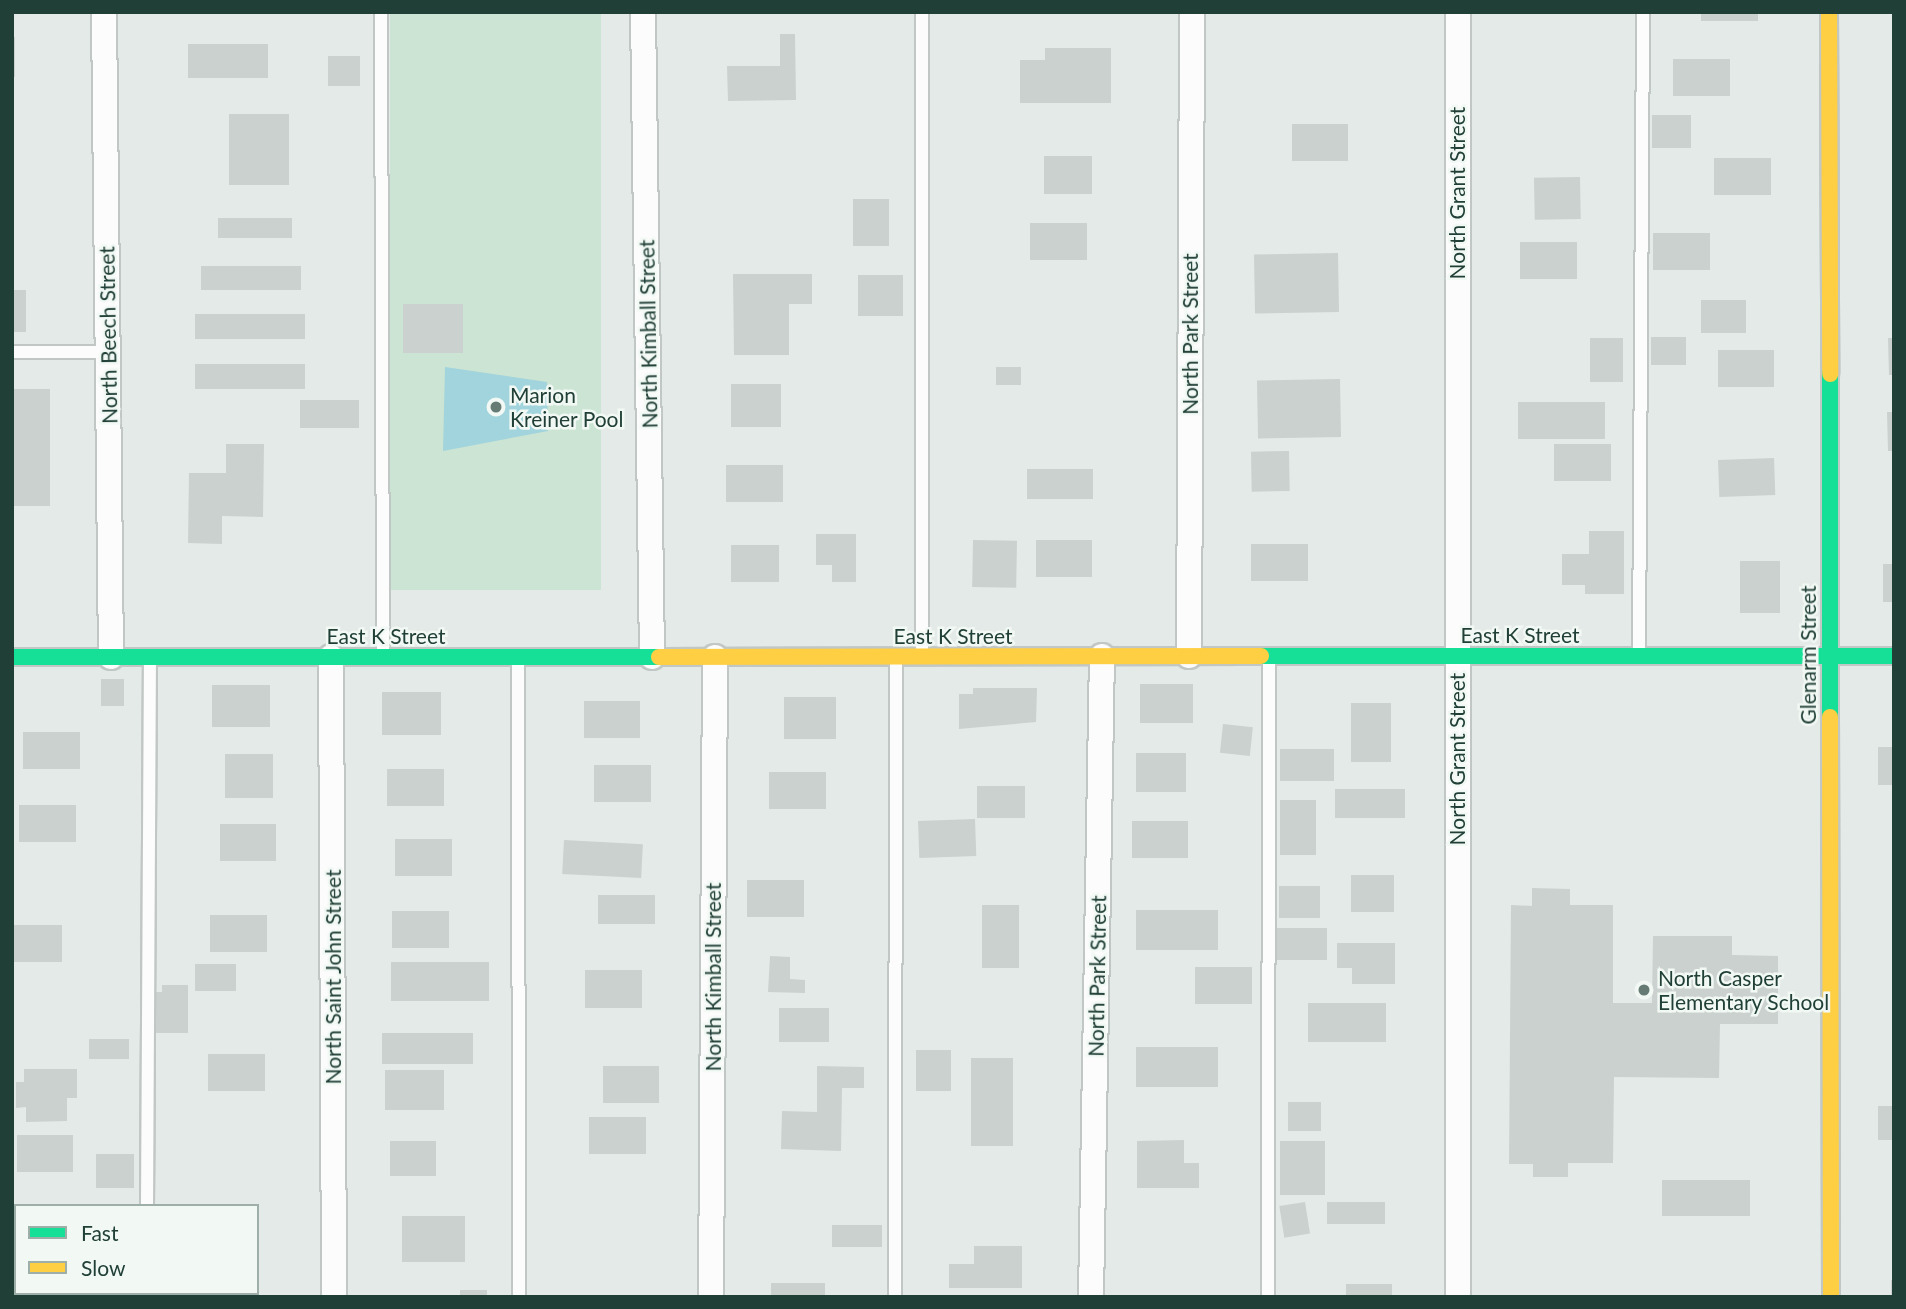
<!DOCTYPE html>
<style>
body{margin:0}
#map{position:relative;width:1906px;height:1309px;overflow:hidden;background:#e4eae7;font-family:Lato,sans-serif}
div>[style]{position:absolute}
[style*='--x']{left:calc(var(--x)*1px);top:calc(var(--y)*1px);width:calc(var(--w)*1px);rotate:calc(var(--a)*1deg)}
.green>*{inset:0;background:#cce4d3;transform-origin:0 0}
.water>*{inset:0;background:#a1d4dc}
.building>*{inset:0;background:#cbd1ce;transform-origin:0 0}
.roads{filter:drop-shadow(2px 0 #c1c7c4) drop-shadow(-2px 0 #c1c7c4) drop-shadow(0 2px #c1c7c4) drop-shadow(0 -2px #c1c7c4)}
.lane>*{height:12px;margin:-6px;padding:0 6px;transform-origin:6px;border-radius:6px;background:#fbfcfb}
.street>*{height:24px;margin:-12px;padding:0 12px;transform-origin:12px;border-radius:12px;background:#fbfcfb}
.fast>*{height:16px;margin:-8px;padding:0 8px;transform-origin:8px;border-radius:8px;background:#16e098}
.slow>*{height:16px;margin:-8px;padding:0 8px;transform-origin:8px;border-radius:8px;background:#ffcf43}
.dots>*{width:19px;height:19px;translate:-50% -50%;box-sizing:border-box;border:4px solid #f2f9f5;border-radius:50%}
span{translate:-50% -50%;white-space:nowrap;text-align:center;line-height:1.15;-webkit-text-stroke:5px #f2f9f5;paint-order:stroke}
.street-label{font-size:21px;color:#203f36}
.poi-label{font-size:21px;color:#203f36}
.left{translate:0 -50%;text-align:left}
.frame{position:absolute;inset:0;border:14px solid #203f36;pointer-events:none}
.legend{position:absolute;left:14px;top:1204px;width:245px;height:91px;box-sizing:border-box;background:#f2f9f5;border:2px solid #9eafa9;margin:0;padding:9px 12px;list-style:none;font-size:21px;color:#203f36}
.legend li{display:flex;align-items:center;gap:14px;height:35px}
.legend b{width:35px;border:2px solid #9eafa9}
</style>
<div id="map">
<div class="green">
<div style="left:390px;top:12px;width:211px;height:578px"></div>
</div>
<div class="water">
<div style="clip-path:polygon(445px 367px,547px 382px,548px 431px,443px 451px)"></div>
</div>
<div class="building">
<div style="left:1701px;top:12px;width:57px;height:9px"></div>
<div style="clip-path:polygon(780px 34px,795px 34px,796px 100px,728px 101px,727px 66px,780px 66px)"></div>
<div style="left:12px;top:37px;width:3px;height:40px"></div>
<div style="left:188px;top:44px;width:80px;height:34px"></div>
<div style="clip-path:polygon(1045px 48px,1111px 48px,1111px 103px,1020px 103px,1020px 60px,1045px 60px)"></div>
<div style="left:328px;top:56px;width:32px;height:30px"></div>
<div style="left:1673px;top:59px;width:57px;height:37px"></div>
<div style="left:229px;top:114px;width:60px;height:71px"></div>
<div style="left:1652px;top:115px;width:39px;height:33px"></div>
<div style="left:1292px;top:124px;width:56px;height:37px"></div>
<div style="left:1044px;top:156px;width:48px;height:38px"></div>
<div style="left:1714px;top:158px;width:57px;height:37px"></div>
<div style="left:1580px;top:177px;width:42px;height:46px;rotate:89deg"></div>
<div style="left:853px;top:199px;width:36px;height:47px"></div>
<div style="left:218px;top:218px;width:74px;height:20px"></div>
<div style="left:1030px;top:223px;width:57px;height:37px"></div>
<div style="left:1710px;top:233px;width:37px;height:57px;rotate:90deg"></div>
<div style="left:1577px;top:242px;width:37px;height:57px;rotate:90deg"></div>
<div style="left:1338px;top:253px;width:59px;height:84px;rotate:89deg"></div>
<div style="left:201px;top:266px;width:100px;height:24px"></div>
<div style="clip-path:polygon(733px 274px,812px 274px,812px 304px,789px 304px,789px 355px,734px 355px)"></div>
<div style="left:858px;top:275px;width:45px;height:41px"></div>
<div style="left:12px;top:290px;width:14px;height:42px"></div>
<div style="left:1701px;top:300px;width:45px;height:33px"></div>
<div style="left:403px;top:304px;width:60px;height:49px"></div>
<div style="left:195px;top:314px;width:110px;height:25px"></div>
<div style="left:1651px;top:337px;width:35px;height:28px"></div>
<div style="left:1590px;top:338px;width:33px;height:44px"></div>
<div style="clip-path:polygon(1888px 338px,1894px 338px,1894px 375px,1889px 375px)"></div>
<div style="left:1718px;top:350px;width:56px;height:37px"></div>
<div style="left:195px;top:364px;width:110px;height:25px"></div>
<div style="left:996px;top:367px;width:25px;height:18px"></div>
<div style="left:1340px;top:379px;width:58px;height:83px;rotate:89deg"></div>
<div style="left:731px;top:384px;width:50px;height:43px"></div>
<div style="left:12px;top:389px;width:38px;height:117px"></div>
<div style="left:300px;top:400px;width:59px;height:28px"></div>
<div style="left:1518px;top:402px;width:87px;height:37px"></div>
<div style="clip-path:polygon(1887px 412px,1894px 412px,1894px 451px,1888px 451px)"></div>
<div style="clip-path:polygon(226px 444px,264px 444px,263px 517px,222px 516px,222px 544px,188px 543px,189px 473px,226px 473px)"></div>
<div style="left:1554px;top:444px;width:57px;height:37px"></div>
<div style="left:1289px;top:451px;width:40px;height:38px;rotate:89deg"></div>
<div style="left:1774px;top:458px;width:37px;height:56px;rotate:88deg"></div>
<div style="left:726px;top:465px;width:57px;height:37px"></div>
<div style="left:1027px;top:469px;width:66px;height:30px"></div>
<div style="clip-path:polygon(1589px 531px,1624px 531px,1624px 594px,1585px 594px,1585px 585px,1562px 585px,1562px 554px,1589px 554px)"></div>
<div style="clip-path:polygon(816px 534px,856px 534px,856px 582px,832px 582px,832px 565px,816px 565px)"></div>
<div style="left:973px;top:540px;width:44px;height:47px;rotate:1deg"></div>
<div style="left:1092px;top:540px;width:37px;height:56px;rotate:90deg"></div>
<div style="left:1308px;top:544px;width:37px;height:57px;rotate:90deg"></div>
<div style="left:731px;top:545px;width:48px;height:37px"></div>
<div style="left:1740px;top:561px;width:40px;height:52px"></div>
<div style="left:1894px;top:564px;width:38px;height:11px;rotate:90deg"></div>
<div style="left:101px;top:679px;width:23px;height:27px"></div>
<div style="left:1140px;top:684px;width:53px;height:39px"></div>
<div style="left:212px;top:685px;width:58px;height:42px"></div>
<div style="clip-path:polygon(973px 688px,1037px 688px,1036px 722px,959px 729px,959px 694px,973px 694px)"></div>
<div style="left:382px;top:692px;width:59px;height:43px"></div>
<div style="left:836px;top:697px;width:42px;height:52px;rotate:90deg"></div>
<div style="left:584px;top:701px;width:56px;height:37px"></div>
<div style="left:1351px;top:703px;width:40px;height:59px"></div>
<div style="left:1223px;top:724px;width:30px;height:29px;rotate:6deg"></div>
<div style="left:23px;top:732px;width:57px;height:37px"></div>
<div style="left:1878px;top:747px;width:16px;height:38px"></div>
<div style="left:1280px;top:749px;width:54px;height:32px"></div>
<div style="left:1136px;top:753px;width:50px;height:39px"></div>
<div style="left:225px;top:754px;width:48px;height:44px"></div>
<div style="left:594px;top:765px;width:57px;height:37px"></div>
<div style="left:444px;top:769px;width:37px;height:57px;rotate:90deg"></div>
<div style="left:826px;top:772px;width:37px;height:57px;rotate:90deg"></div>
<div style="left:977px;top:786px;width:48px;height:32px"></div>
<div style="left:1335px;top:789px;width:70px;height:29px"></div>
<div style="left:1280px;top:800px;width:36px;height:55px"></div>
<div style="left:19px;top:805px;width:57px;height:37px"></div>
<div style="left:975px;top:819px;width:37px;height:57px;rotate:88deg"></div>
<div style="left:1132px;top:821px;width:56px;height:37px"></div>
<div style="left:276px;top:824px;width:37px;height:56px;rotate:90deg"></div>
<div style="left:452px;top:839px;width:37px;height:57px;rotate:90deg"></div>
<div style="left:564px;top:840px;width:79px;height:34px;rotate:3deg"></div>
<div style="left:1351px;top:875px;width:43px;height:37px"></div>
<div style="left:747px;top:880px;width:57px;height:37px"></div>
<div style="left:1279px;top:886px;width:41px;height:32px"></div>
<div style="clip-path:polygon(1532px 888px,1570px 889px,1570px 905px,1613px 905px,1613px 1003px,1652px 1003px,1653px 936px,1732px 936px,1732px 955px,1778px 956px,1778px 1024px,1720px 1024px,1719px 1078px,1614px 1077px,1613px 1163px,1568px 1163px,1568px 1177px,1533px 1177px,1533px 1164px,1509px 1164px,1511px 905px,1532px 906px)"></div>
<div style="left:598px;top:895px;width:57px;height:29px"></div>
<div style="left:982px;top:905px;width:37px;height:63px"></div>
<div style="left:1136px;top:910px;width:82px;height:40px"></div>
<div style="left:392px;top:911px;width:57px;height:37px"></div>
<div style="left:210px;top:915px;width:57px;height:37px"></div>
<div style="left:62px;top:925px;width:37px;height:50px;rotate:90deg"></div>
<div style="left:1276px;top:928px;width:51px;height:32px"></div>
<div style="clip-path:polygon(1337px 943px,1395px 943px,1395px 984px,1352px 984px,1352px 968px,1337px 968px)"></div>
<div style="clip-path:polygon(770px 956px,790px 957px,790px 979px,805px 980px,805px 993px,768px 992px)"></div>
<div style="left:391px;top:962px;width:98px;height:39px"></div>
<div style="left:195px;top:964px;width:41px;height:27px"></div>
<div style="left:1252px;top:967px;width:37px;height:57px;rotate:90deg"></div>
<div style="left:642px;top:970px;width:38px;height:57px;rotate:90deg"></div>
<div style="clip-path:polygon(162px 985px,188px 985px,188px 1033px,153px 1033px,153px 992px,162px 992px)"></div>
<div style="left:1308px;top:1003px;width:78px;height:39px"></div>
<div style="left:779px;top:1008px;width:50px;height:34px"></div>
<div style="left:382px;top:1033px;width:91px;height:31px"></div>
<div style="left:89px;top:1039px;width:40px;height:20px"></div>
<div style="left:1136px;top:1047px;width:82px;height:40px"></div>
<div style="left:916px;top:1050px;width:35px;height:41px"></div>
<div style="left:208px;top:1054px;width:57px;height:37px"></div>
<div style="left:971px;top:1058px;width:42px;height:88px"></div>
<div style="left:603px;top:1066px;width:56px;height:37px"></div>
<div style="clip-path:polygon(817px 1066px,864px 1067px,864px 1088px,842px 1088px,841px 1151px,781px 1149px,782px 1111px,817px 1112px)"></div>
<div style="clip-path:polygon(24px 1069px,77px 1069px,77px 1098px,67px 1098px,67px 1121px,26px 1122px,26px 1107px,16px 1108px,16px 1082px,24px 1082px)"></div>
<div style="left:385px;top:1070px;width:59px;height:40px"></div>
<div style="left:1288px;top:1102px;width:33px;height:29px"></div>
<div style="left:1878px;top:1106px;width:16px;height:34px"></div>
<div style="left:589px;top:1117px;width:57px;height:37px"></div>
<div style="left:17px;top:1135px;width:56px;height:37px"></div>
<div style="clip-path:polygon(1184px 1140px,1184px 1163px,1199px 1163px,1199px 1188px,1137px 1188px,1137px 1141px)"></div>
<div style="left:390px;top:1141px;width:46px;height:35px"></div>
<div style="left:1280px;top:1141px;width:45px;height:54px"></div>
<div style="left:134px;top:1154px;width:34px;height:38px;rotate:90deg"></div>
<div style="left:1662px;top:1180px;width:88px;height:36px"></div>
<div style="left:1305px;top:1202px;width:32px;height:26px;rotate:81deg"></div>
<div style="left:1327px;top:1202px;width:58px;height:22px"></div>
<div style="left:402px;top:1216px;width:63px;height:46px"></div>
<div style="left:832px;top:1225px;width:50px;height:22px"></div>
<div style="clip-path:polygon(974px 1246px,1022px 1246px,1022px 1288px,949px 1288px,949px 1264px,974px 1264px)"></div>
<div style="left:1891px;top:1280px;width:3px;height:17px"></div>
<div style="left:771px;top:1283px;width:54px;height:14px"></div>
<div style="left:1346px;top:1284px;width:46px;height:13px"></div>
<div style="left:460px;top:1290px;width:27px;height:7px"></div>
</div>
<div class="roads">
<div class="lane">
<div style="--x:381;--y:12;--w:644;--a:89.82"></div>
<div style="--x:922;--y:12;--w:644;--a:90"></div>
<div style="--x:12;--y:352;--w:96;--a:0"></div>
<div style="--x:1639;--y:652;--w:640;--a:-89.64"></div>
<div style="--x:518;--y:660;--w:637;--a:89.91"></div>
<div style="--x:147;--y:1206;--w:546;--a:-89.69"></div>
<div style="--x:147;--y:1297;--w:4;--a:-90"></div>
<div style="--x:895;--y:1297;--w:640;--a:-89.91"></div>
<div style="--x:1268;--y:1297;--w:637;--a:-89.91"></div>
</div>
<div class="street">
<div style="--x:104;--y:12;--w:645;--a:89.38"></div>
<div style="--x:643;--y:12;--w:645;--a:89.2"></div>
<div style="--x:1458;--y:12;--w:1285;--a:90"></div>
<div style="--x:1189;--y:656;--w:644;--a:-89.73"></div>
<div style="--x:331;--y:657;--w:640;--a:89.73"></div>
<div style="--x:711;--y:1297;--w:640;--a:-89.64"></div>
<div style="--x:1091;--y:1297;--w:641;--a:-89.02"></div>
</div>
<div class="fast">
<div style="--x:1830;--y:374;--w:343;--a:90"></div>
<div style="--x:1261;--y:656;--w:633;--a:0"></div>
<div style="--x:12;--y:657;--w:647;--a:0"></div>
</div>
<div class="slow">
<div style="--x:1829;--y:12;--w:362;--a:89.8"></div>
<div style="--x:659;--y:657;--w:602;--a:-0.1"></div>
<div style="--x:1830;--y:717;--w:580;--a:89.9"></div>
</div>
</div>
<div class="dots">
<div style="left:496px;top:407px;background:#657b74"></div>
<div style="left:1644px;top:990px;background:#657b74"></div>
</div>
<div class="street-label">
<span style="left:1457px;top:193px;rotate:-90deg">North Grant Street</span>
<span style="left:648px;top:334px;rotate:-91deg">North Kimball Street</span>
<span style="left:1190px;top:334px;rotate:-90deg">North Park Street</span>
<span style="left:108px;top:335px;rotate:-91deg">North Beech Street</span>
<span style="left:1520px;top:635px">East K Street</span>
<span style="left:386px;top:636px">East K Street</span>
<span style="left:953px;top:636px">East K Street</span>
<span style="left:1808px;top:655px;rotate:-90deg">Glenarm Street</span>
<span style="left:1457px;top:759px;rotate:-90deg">North Grant Street</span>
<span style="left:1097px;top:976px;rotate:-89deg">North Park Street</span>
<span style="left:333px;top:977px;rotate:-90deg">North Saint John Street</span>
<span style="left:713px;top:977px;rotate:-90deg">North Kimball Street</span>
</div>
<div class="poi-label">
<span class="left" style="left:510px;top:407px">Marion<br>Kreiner Pool</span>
<span class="left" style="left:1658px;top:990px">North Casper<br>Elementary School</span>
</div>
<div class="frame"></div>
<ul class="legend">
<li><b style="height:9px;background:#16e098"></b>Fast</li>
<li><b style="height:9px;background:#ffcf43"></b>Slow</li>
</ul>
</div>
